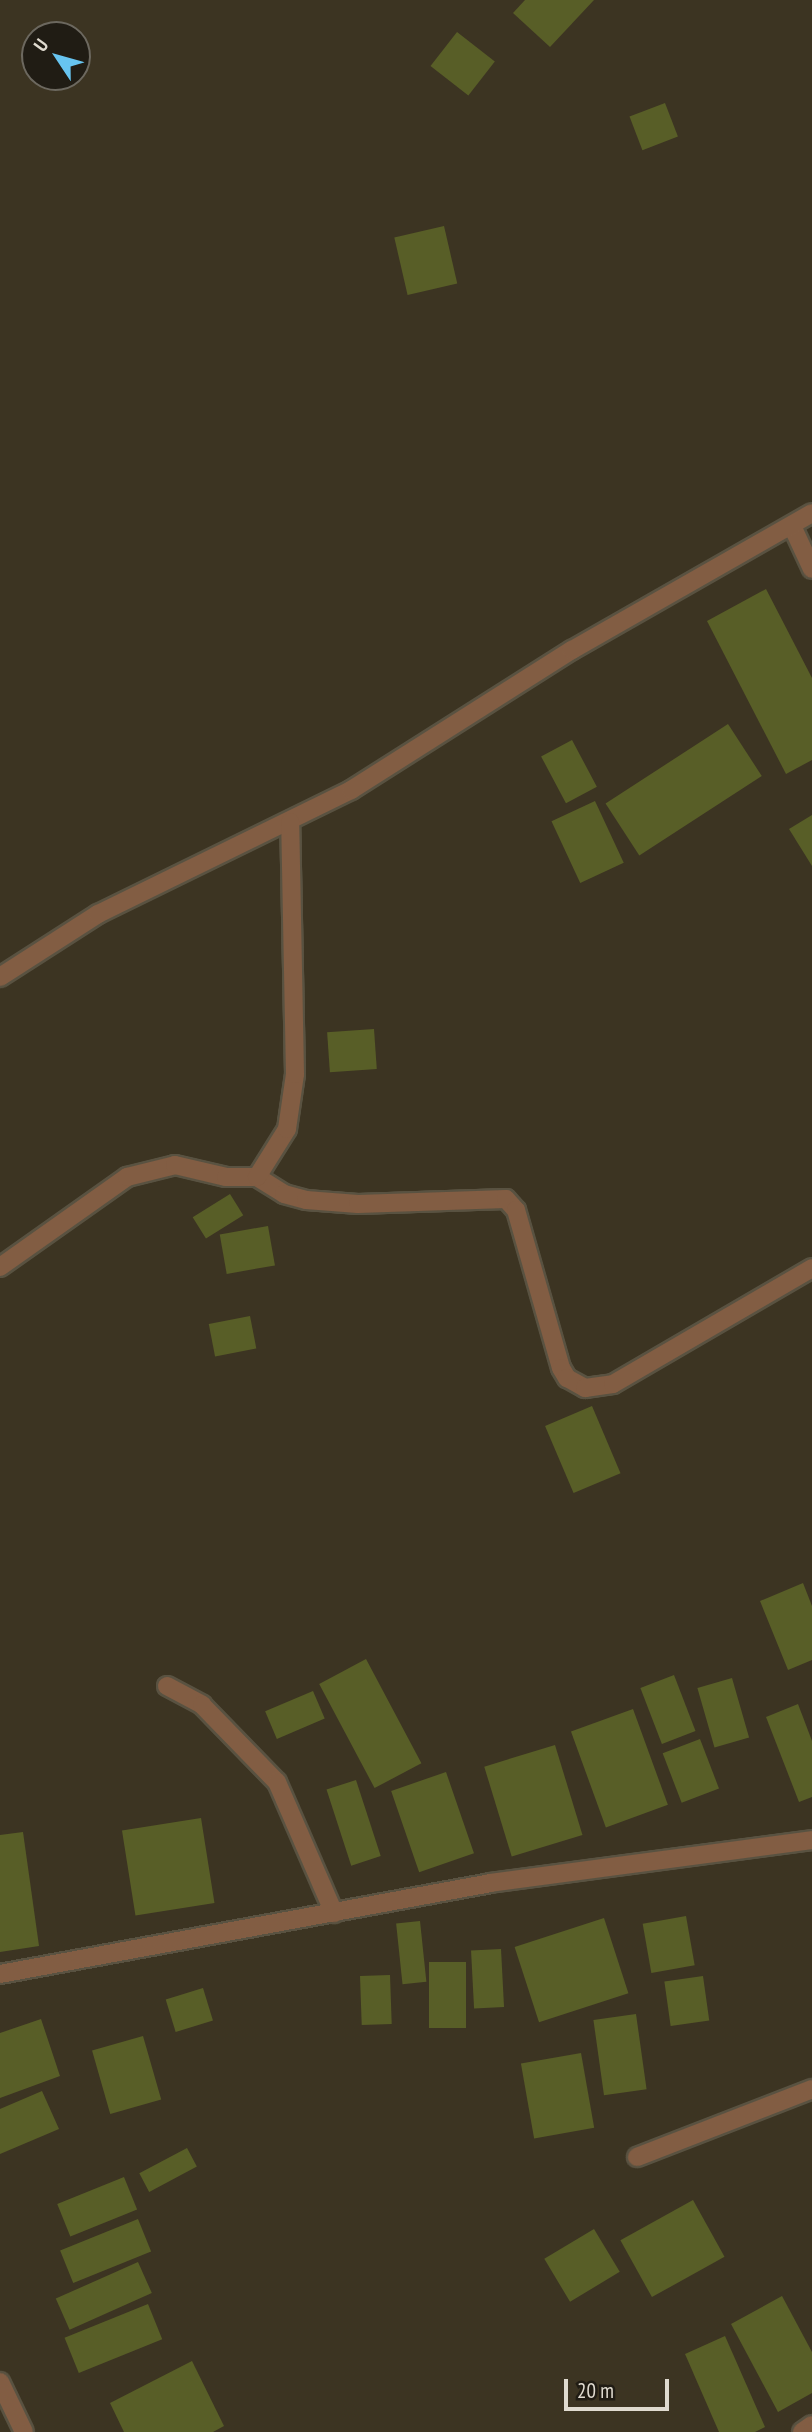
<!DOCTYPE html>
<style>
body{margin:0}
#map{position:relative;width:812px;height:2432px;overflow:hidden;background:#3c3422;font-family:"PT Sans Narrow",sans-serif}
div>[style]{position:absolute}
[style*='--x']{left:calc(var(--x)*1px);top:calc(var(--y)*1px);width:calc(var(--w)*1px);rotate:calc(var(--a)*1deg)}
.building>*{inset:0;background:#585e27;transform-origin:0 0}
.roads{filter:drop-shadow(2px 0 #595241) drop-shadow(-2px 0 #595241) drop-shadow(0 2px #595241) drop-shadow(0 -2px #595241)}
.minor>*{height:18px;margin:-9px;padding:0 9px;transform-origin:9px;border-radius:9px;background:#825d43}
span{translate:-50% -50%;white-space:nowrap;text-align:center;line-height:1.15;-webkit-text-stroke:6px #201c14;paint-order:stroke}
.north{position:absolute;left:21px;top:21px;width:70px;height:70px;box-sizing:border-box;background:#201c14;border:2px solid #6c685f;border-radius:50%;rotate:306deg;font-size:19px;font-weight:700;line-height:28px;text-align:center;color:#dfdacf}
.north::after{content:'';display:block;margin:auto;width:24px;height:32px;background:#67c4f0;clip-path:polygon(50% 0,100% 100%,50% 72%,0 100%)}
.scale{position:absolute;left:564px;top:2379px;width:105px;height:32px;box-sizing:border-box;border:4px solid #dfdacf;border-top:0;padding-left:9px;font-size:21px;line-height:24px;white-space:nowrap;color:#dfdacf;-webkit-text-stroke:5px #201c14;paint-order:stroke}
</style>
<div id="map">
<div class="building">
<div style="clip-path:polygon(525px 0,594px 0,550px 47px,513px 13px)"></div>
<div style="left:457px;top:32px;width:48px;height:43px;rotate:38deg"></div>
<div style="left:665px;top:103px;width:36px;height:38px;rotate:69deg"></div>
<div style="left:444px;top:226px;width:59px;height:51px;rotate:77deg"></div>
<div style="clip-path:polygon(766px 589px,812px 678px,812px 760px,786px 774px,707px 621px)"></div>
<div style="left:728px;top:724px;width:62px;height:146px;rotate:57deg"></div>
<div style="left:572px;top:740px;width:53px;height:35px;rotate:62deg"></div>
<div style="left:595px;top:801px;width:68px;height:48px;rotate:65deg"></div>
<div style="clip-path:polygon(812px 815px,812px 866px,789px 829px)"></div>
<div style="left:374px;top:1029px;width:40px;height:47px;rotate:86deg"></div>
<div style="left:230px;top:1194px;width:25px;height:44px;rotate:58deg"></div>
<div style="left:268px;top:1226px;width:40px;height:49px;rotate:80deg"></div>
<div style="left:250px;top:1316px;width:33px;height:42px;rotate:79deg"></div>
<div style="left:592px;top:1406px;width:73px;height:51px;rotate:67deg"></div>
<div style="clip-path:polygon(803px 1583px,812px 1606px,812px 1660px,788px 1670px,760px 1601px)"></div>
<div style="left:366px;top:1659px;width:118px;height:53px;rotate:62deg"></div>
<div style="left:674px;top:1675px;width:60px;height:36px;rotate:69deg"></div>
<div style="left:732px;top:1678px;width:62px;height:36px;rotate:74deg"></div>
<div style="left:313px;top:1691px;width:30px;height:52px;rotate:67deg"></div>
<div style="clip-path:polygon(798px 1704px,812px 1741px,812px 1797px,799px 1802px,766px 1717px)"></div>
<div style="left:633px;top:1709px;width:102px;height:66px;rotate:70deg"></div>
<div style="left:700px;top:1739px;width:53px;height:40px;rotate:69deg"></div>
<div style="left:555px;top:1745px;width:94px;height:74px;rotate:73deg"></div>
<div style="left:446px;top:1772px;width:86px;height:58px;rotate:71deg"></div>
<div style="left:356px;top:1780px;width:80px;height:31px;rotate:72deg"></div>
<div style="left:201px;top:1818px;width:86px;height:80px;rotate:81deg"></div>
<div style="clip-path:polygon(23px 1832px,39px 1946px,0 1952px,0 1835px)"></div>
<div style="left:686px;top:1916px;width:50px;height:44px;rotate:80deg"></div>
<div style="left:604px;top:1918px;width:79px;height:94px;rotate:72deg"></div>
<div style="left:420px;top:1921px;width:61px;height:24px;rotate:84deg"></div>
<div style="left:501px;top:1949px;width:58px;height:30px;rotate:87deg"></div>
<div style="left:429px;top:1962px;width:37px;height:66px"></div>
<div style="left:390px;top:1975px;width:49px;height:30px;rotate:88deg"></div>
<div style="left:703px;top:1976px;width:45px;height:39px;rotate:82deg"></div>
<div style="left:203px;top:1988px;width:34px;height:39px;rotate:73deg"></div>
<div style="left:636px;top:2014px;width:76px;height:43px;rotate:82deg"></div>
<div style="clip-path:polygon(41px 2019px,60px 2076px,0 2098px,0 2033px)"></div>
<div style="left:143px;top:2036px;width:66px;height:53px;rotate:74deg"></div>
<div style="left:581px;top:2053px;width:76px;height:61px;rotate:80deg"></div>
<div style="clip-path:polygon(42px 2091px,59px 2129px,0 2154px,0 2109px)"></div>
<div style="left:187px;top:2148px;width:21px;height:54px;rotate:62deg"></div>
<div style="left:124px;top:2177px;width:35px;height:72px;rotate:68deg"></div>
<div style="left:693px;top:2200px;width:65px;height:83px;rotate:61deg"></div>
<div style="left:138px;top:2219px;width:35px;height:84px;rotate:68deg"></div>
<div style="left:594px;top:2229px;width:50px;height:58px;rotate:59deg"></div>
<div style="left:138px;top:2262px;width:34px;height:90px;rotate:66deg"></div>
<div style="clip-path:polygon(782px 2296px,812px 2352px,812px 2393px,778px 2412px,731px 2324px)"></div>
<div style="left:148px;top:2304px;width:38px;height:90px;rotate:68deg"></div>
<div style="clip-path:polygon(725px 2336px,765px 2427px,755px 2432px,719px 2432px,685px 2354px)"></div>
<div style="clip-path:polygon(192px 2361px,224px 2426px,213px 2432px,124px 2432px,110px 2403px)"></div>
</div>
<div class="roads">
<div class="minor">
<div style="--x:793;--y:528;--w:45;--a:65.1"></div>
<div style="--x:0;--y:977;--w:117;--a:-32.7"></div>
<div style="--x:98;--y:914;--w:282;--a:-26.1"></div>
<div style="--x:351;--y:790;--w:262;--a:-32.4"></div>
<div style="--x:572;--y:650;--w:276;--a:-29.7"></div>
<div style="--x:257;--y:1177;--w:32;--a:32"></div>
<div style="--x:284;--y:1194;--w:23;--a:15"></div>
<div style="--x:306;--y:1200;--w:52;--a:4.4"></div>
<div style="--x:358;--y:1204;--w:148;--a:-1.9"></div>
<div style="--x:506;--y:1199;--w:15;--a:48"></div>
<div style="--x:516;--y:1210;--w:164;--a:74.1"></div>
<div style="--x:561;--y:1368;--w:12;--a:59"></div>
<div style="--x:567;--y:1378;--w:21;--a:29"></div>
<div style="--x:585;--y:1388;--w:28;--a:-8"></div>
<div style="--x:613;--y:1384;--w:230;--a:-30.2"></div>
<div style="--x:0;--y:1267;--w:156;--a:-35.3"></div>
<div style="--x:127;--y:1177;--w:49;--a:-14"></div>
<div style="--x:175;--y:1165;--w:52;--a:13.2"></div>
<div style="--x:226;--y:1177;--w:31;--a:0"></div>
<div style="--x:257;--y:1177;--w:57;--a:-58"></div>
<div style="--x:287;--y:1129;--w:56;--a:-81.7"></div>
<div style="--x:295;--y:1074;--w:252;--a:-91.1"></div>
<div style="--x:167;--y:1686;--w:40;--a:28"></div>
<div style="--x:202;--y:1705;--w:107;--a:45.8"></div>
<div style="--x:277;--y:1782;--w:143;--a:66.5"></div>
<div style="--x:0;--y:1974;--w:498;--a:-10.5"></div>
<div style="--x:490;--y:1883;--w:325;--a:-7.6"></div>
<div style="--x:637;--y:2157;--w:188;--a:-21.2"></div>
<div style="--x:0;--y:2382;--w:55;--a:64.4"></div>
<div style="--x:802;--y:2432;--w:12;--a:-35"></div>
</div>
</div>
<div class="north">U</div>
<div class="scale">20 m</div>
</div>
